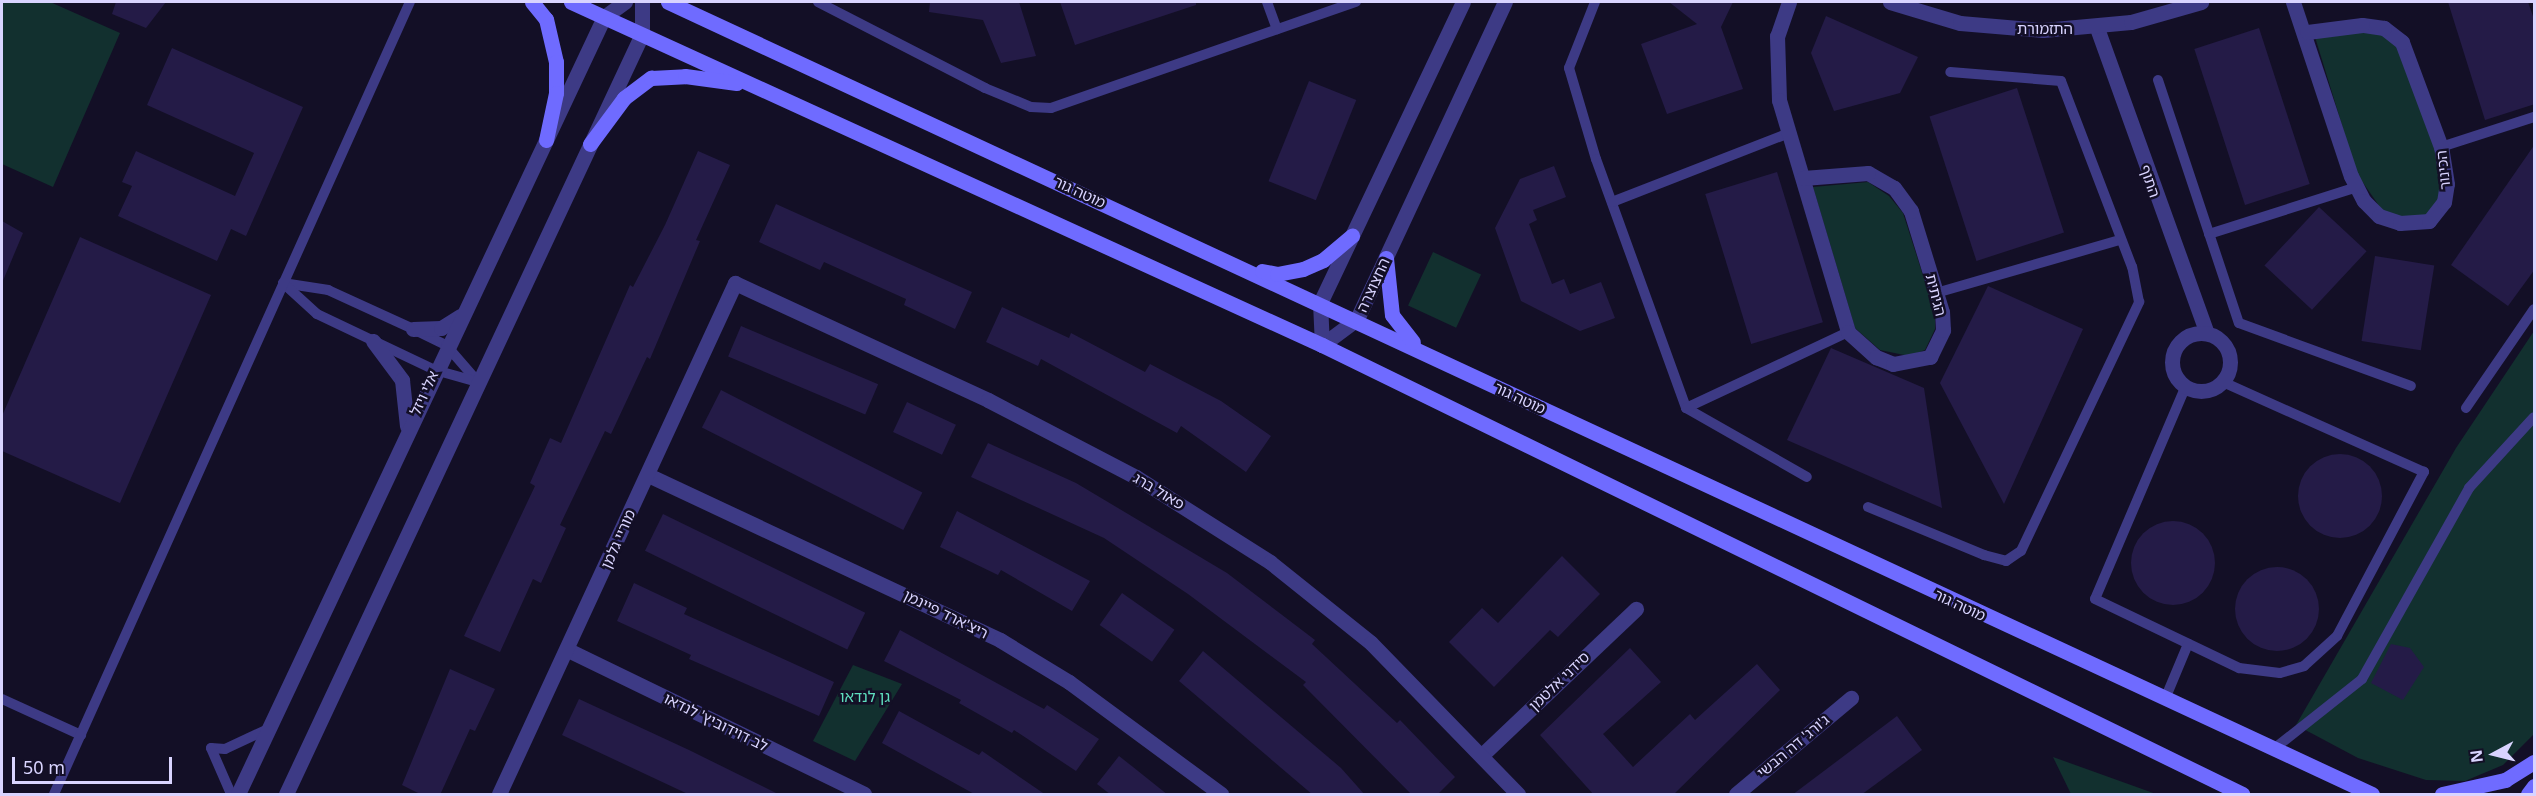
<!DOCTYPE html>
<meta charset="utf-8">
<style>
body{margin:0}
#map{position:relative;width:2536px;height:796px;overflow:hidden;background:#130f26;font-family:"Noto Sans","Noto Sans Hebrew",sans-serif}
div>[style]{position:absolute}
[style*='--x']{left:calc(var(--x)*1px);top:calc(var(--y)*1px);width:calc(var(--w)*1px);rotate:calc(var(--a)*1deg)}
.green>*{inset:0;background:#12302f;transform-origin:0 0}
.building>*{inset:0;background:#241b47;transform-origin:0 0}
.round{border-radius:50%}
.service>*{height:10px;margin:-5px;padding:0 5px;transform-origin:5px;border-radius:5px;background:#3d3a85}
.minor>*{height:15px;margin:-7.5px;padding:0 7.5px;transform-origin:7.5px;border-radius:7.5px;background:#3d3a85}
.minor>.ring{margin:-7.5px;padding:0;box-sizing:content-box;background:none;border:15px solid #3d3a85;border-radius:50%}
.tertiary>*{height:15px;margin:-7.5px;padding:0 7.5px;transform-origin:7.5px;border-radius:7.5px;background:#3d3a85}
.secondary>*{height:15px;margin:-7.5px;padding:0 7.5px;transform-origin:7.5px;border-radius:7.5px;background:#6f6bff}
span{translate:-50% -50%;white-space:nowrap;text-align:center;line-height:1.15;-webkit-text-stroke:5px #130f26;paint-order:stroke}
.street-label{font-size:15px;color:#d9d4ff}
.park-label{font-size:15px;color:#5fe0c0}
.frame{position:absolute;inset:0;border:3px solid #d9d4ff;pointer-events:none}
.north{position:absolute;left:2464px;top:724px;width:60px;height:60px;-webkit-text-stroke:4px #130f26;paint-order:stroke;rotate:263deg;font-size:16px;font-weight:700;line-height:24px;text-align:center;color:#d9d4ff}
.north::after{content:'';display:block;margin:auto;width:21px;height:27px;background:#d9d4ff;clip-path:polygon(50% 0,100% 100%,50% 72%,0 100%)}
.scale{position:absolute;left:12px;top:757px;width:160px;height:27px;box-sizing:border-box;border:3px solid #d9d4ff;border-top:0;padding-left:8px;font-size:18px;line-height:21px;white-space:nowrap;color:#d9d4ff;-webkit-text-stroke:4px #130f26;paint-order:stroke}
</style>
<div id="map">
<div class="green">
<div style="clip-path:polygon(2px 2px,50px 2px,120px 33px,53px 187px,2px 164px)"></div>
<div style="clip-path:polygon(2362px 31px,2381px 33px,2397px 46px,2435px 149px,2441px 184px,2439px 200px,2426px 215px,2401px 217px,2382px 210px,2357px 174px,2315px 37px)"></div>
<div style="clip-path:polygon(1868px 182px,1889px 196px,1903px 213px,1935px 313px,1935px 329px,1925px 350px,1909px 356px,1880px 350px,1855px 328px,1813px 187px)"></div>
<div style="left:1433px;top:252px;width:53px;height:59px;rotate:25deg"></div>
<div style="clip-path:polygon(2534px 331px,2534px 734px,2503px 765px,2465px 781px,2426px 780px,2358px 758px,2296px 725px,2456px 448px)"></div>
<div style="clip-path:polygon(853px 665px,902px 684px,855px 761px,813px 741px)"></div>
<div style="clip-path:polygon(2053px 757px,2156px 794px,2071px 794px)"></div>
</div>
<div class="building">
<div style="clip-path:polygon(116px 2px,166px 2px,146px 28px,112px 14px)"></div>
<div style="clip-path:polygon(930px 2px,1019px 2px,1036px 56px,1001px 63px,983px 20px,929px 12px)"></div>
<div style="clip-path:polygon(1060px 2px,1196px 2px,1196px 5px,1075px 45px)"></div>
<div style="clip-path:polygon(1669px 2px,1733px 2px,1721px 27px,1743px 89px,1667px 114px,1641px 44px,1697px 24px)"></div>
<div style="clip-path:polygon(2448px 2px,2528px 2px,2535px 22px,2535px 104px,2485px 120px)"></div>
<div style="clip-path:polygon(1826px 16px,1918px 57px,1900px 93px,1834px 111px,1811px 53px)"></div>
<div style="left:2259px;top:28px;width:164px;height:68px;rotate:72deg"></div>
<div style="clip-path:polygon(172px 48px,303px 107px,246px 236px,231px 229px,217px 261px,118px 216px,132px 186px,122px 182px,136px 151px,235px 196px,254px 153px,147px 105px)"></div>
<div style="left:1309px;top:81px;width:51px;height:108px;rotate:22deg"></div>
<div style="left:2017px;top:88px;width:152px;height:92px;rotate:72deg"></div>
<div style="clip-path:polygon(2535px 144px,2535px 269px,2508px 306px,2451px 265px)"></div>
<div style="clip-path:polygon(698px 151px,730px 165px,696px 240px,700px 241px,650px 359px,647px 357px,611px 434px,605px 431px,560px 525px,566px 528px,541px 583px,533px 579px,500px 652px,464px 636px,535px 486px,530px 483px,550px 438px,561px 443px,630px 285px,633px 287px,665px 225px)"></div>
<div style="clip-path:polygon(1554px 166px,1566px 197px,1533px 210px,1537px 220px,1529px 224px,1552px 284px,1564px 279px,1570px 294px,1601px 282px,1615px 318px,1580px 331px,1521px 301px,1495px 228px,1520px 179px)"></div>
<div style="left:1777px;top:172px;width:157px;height:75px;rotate:73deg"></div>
<div style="clip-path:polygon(776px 204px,972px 292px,955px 329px,904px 305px,906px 299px,824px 262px,820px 270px,759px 242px)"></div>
<div style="left:2319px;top:207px;width:65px;height:80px;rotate:43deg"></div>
<div style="clip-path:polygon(2px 221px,23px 233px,2px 283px)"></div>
<div style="clip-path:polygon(80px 237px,211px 295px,120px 503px,2px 451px,2px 416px)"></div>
<div style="left:2375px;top:256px;width:60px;height:86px;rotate:9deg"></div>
<div style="clip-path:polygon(1988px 286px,2083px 329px,2004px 504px,1940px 383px)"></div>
<div style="clip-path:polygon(1002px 307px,1069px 338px,1071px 333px,1145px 372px,1150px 364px,1221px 401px,1271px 436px,1246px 472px,1181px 426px,1177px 433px,1041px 359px,1038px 366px,986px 342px)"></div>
<div style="left:741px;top:326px;width:149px;height:33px;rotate:23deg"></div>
<div style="clip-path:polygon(1831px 348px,1924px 388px,1942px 508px,1787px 440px)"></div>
<div style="left:721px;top:390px;width:226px;height:42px;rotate:27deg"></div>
<div style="left:907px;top:402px;width:54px;height:33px;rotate:25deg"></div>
<div style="clip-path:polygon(988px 443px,1076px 483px,1227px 573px,1315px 640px,1312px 644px,1397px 723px,1400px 720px,1455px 777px,1437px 795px,1412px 795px,1303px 685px,1306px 682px,1188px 594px,1104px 538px,971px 477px)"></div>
<div class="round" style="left:2298px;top:454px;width:84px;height:84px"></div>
<div style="clip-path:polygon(957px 511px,1090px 581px,1072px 611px,1001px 570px,998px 575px,940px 547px)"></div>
<div style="left:663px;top:514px;width:225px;height:41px;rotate:26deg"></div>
<div class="round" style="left:2131px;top:521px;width:84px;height:84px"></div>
<div style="clip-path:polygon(1562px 556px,1600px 594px,1558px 637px,1550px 630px,1494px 687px,1449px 642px,1482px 608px,1498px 623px)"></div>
<div class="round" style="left:2235px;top:567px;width:84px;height:84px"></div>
<div style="clip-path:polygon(634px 583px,687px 608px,684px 614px,834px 682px,819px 716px,689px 659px,691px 655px,617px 621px)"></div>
<div style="left:1122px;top:593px;width:64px;height:39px;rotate:35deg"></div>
<div style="clip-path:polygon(900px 630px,1044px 709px,1047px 705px,1099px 739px,1076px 771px,1014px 730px,1012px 733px,959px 703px,961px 700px,884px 661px)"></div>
<div style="clip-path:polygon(2391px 644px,2410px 648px,2424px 667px,2403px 700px,2371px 683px)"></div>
<div style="clip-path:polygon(1630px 648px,1661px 682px,1603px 734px,1633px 767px,1690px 714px,1695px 720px,1757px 664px,1780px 690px,1673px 795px,1594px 795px,1540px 735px)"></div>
<div style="clip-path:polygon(1203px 651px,1341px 768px,1365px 795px,1313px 795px,1179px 681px)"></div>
<div style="clip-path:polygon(450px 669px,495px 689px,475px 731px,470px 729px,440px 795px,422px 795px,402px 785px)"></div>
<div style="clip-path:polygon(579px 699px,689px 750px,780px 795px,690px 795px,562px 735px)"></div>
<div style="clip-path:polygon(899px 711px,979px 755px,982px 751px,1046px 795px,976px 795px,882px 743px)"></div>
<div style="clip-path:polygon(1897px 716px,1922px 750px,1861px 795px,1792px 795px)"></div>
<div style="clip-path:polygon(1119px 756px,1133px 767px,1168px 795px,1111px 795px,1097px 784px)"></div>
</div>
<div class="service">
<div style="--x:818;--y:2;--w:188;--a:27.2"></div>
<div style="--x:985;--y:88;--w:50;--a:22.4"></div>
<div style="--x:1031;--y:107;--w:20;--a:3"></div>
<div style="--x:1051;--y:108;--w:323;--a:-19.2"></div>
<div style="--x:1267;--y:2;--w:29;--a:70"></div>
<div style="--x:1595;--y:2;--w:71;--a:111.5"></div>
<div style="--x:1569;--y:68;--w:95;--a:73.5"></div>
<div style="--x:1596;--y:159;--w:265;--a:70.1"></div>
<div style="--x:1686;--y:408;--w:139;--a:29.7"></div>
<div style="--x:2158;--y:80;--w:256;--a:71.6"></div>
<div style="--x:2239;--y:323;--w:183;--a:20.1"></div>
<div style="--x:2441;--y:147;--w:98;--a:-17.9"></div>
<div style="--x:1612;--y:202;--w:190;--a:-21.3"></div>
<div style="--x:2209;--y:234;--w:155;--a:-17.6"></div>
<div style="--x:283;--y:283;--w:46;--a:8.8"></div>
<div style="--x:328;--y:290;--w:94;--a:24.6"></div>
<div style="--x:413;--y:329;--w:37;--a:26"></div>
<div style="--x:446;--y:345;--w:49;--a:49.1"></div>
<div style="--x:283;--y:283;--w:46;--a:42.4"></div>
<div style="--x:317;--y:314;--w:131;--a:25.4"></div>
<div style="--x:435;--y:370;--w:45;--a:15.6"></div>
<div style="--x:1936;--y:293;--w:191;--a:-16.1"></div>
<div style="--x:2185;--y:388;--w:229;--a:113.1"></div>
<div style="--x:2095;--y:599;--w:160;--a:25.6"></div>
<div style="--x:2239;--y:668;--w:41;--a:7"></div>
<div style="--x:2280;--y:673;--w:25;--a:-16"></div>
<div style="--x:2304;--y:666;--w:45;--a:-42.3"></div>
<div style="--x:2337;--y:636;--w:186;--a:-62.1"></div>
<div style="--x:2424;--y:472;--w:220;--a:-155.9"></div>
<div style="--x:1686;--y:408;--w:179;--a:-25.1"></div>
<div style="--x:2466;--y:408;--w:120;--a:-55.5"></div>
<div style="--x:1868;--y:507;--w:126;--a:22.5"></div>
<div style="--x:1984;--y:555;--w:23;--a:15"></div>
<div style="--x:2006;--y:561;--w:18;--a:-34"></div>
<div style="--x:2021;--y:551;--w:276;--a:-64.6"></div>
<div style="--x:2139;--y:302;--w:36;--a:-101"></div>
<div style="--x:2132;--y:267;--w:199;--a:-110.9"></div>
<div style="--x:2061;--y:81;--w:111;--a:-175.4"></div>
<div style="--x:2;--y:699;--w:87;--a:24.5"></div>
<div style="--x:2165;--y:699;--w:60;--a:-67.3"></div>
<div style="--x:211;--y:748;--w:14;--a:4"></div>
<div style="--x:225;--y:749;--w:47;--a:-24.9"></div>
<div style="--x:211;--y:748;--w:50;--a:66.5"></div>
<div style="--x:2275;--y:748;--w:111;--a:-38.4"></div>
<div style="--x:2362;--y:679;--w:219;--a:-60.7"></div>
<div style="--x:2469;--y:488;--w:96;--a:-47.5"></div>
<div style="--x:54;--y:794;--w:868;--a:-65.8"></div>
</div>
<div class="minor">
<div style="--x:1789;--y:2;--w:36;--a:109"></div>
<div style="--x:1777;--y:36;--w:64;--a:88.2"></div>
<div style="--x:1779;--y:100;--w:242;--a:73.4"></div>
<div style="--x:1848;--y:332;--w:38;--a:42"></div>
<div style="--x:1876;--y:357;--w:18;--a:22"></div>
<div style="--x:1893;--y:364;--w:38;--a:-11"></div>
<div style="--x:1930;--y:357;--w:30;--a:-64"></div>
<div style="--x:1943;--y:330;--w:18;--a:-93"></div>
<div style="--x:1942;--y:312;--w:106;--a:-107.1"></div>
<div style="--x:1911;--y:211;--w:29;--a:-126"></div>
<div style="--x:1894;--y:188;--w:30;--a:-150"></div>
<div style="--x:1868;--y:173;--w:65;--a:175.6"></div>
<div style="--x:2293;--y:2;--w:183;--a:71.6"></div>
<div style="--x:2351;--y:176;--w:28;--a:63"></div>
<div style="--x:2364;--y:201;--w:21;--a:45"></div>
<div style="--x:2379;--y:216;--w:22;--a:18"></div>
<div style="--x:2400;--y:223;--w:29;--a:-4"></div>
<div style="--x:2429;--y:221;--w:24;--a:-52"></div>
<div style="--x:2444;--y:202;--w:18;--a:-81"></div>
<div style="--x:2447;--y:184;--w:37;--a:-99"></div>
<div style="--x:2441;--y:147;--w:112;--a:-110.4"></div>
<div style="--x:2402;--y:42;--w:23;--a:-142"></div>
<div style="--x:2384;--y:28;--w:22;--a:-172"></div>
<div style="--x:2362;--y:25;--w:55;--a:172.7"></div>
<div style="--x:2097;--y:28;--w:324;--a:70.2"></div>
<div class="ring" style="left:2172px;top:333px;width:43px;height:43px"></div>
<div style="--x:648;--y:475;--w:389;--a:25.1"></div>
<div style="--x:1000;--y:640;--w:81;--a:31.3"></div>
<div style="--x:1069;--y:682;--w:189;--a:36.4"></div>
<div style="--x:568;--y:650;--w:329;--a:25.9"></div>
<div style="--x:1483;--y:754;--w:211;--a:-43.5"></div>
<div style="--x:499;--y:794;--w:563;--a:-65.21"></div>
<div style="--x:735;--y:283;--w:279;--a:24.8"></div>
<div style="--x:988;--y:400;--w:167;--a:27.5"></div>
<div style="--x:1136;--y:477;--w:159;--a:32.4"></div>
<div style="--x:1270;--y:562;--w:129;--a:38.7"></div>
<div style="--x:1371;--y:643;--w:211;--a:45.8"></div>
<div style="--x:1736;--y:794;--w:150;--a:-39.9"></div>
</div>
<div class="tertiary">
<div style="--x:1890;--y:2;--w:73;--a:16.7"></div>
<div style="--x:1960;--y:23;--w:83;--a:4.8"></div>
<div style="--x:2043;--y:30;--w:88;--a:-5.2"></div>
<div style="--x:2131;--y:22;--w:73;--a:-15.9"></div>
<div style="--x:413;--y:329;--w:28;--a:-2"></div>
<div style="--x:441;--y:328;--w:22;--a:-32"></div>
<div style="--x:373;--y:341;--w:49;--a:53.4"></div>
<div style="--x:402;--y:380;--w:46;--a:83.8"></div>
<div style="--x:1322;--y:345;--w:44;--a:-36.6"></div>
<div style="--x:1357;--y:319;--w:350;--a:-65"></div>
<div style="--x:1322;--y:345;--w:42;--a:-92.7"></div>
<div style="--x:1320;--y:303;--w:333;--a:-64.6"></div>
<div style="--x:238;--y:794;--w:859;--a:-64.78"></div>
<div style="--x:604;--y:17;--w:26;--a:-36"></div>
<div style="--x:286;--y:794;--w:839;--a:-64.9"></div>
<div style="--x:642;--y:34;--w:32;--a:-90"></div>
</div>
<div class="secondary">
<div style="--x:532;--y:2;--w:22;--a:51"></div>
<div style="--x:546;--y:19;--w:44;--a:76.9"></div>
<div style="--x:556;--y:62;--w:31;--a:90"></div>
<div style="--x:556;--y:93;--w:48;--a:102"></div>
<div style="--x:571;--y:2;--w:826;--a:24.55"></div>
<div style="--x:1322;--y:345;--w:1024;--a:26.01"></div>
<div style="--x:668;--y:2;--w:1879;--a:24.93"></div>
<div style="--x:590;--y:144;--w:57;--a:-53.5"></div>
<div style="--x:624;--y:98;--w:34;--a:-37"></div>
<div style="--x:651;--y:78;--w:34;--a:-3"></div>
<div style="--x:685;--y:76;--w:52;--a:7.7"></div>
<div style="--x:1386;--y:258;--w:57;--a:84"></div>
<div style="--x:1392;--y:315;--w:34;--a:52"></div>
<div style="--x:1262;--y:271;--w:15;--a:11"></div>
<div style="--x:1277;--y:274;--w:26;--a:-11"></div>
<div style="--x:1303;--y:269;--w:22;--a:-24"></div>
<div style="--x:1323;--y:260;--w:38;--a:-40"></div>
<div style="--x:2442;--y:794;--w:65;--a:-12.5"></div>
<div style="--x:2505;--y:780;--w:34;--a:-32"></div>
<div style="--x:2528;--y:794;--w:10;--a:-53"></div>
</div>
<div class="street-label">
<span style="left:2045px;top:29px">התזמורת</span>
<span style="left:2443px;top:170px;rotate:-96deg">הכינור</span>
<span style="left:2150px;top:181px;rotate:71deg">התוף</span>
<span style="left:1080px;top:192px;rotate:25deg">מוטה גור</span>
<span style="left:1373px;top:285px;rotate:-65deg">החצוצרה</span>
<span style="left:1936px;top:295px;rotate:76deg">הגיתית</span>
<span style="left:424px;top:393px;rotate:-65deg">אלי ויזל</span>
<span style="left:1520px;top:398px;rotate:25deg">מוטה גור</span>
<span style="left:1159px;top:491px;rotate:31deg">פאול ברג</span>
<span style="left:618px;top:539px;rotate:-66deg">מוריי גלמן</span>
<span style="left:1960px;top:605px;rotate:25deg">מוטה גור</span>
<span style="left:946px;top:614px;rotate:26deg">ריצ'ארד פיינמן</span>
<span style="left:1559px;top:681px;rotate:-44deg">סידני אלטמן</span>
<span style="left:716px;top:722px;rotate:26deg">לב דוידוביץ' לנדאו</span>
<span style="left:1793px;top:746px;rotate:-40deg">ג'ורג' דה הבשי</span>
</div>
<div class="park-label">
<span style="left:865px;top:697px">גן לנדאו</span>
</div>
<div class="frame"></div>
<div class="north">N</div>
<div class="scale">50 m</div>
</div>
